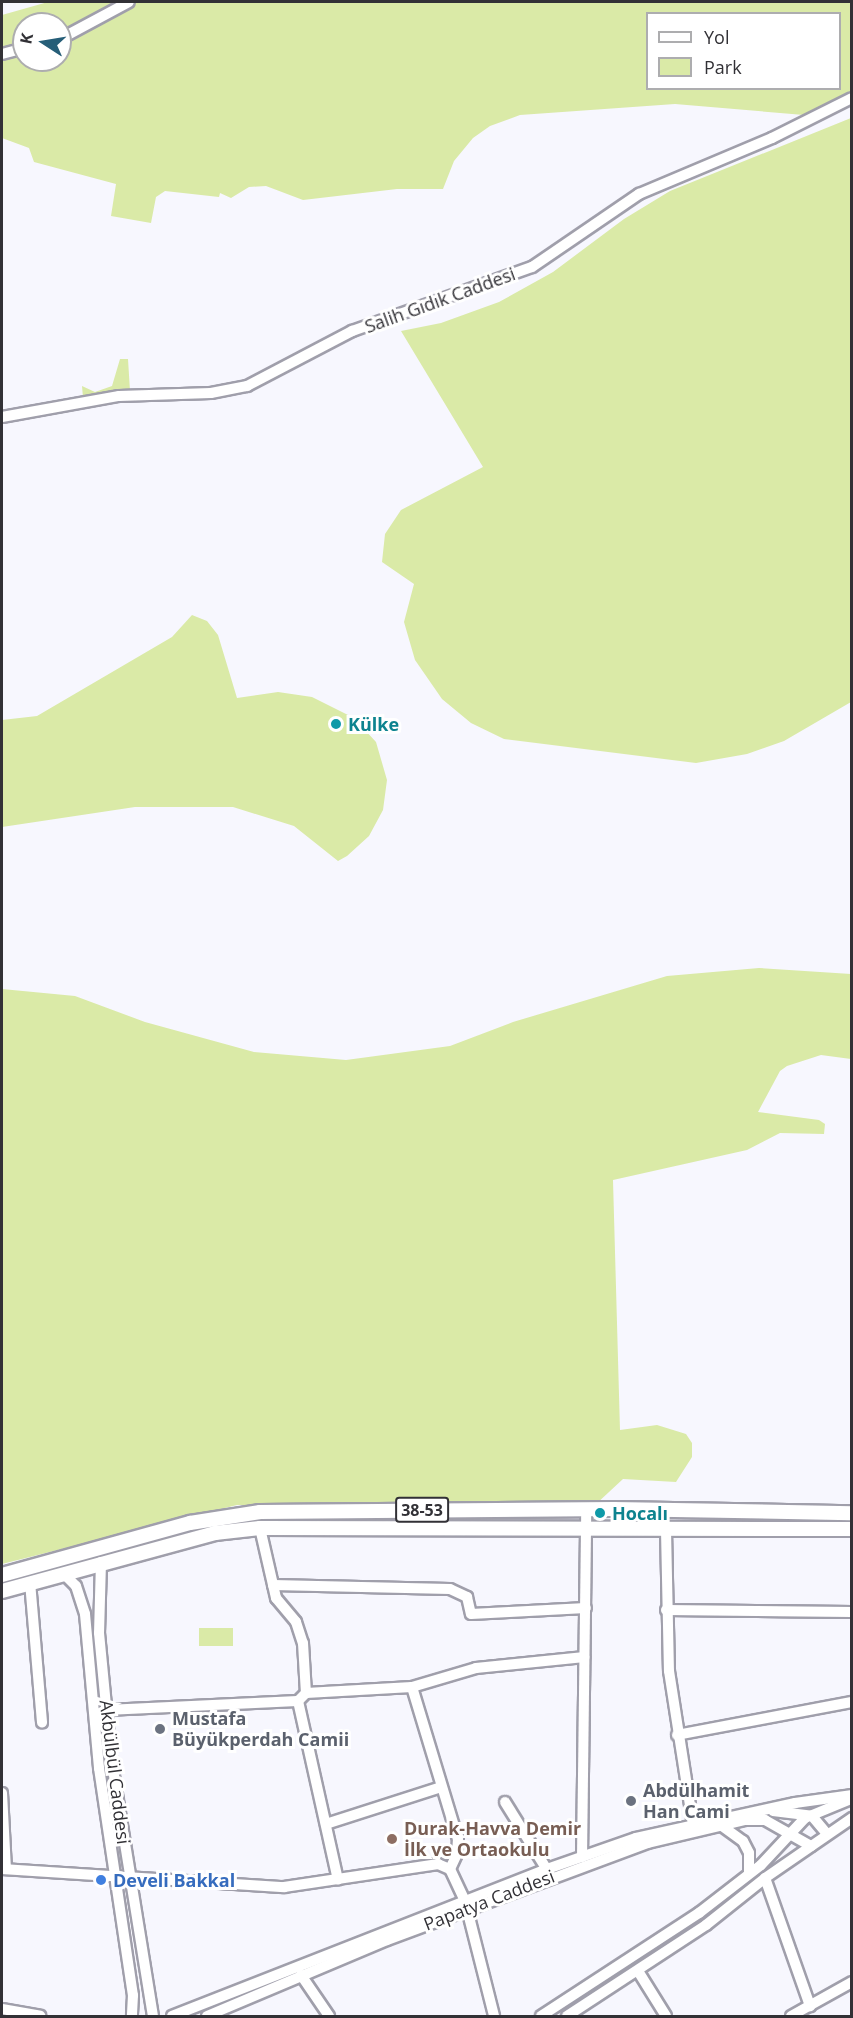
<!DOCTYPE html>
<meta charset="utf-8">
<style>
body{margin:0}
#map{position:relative;width:853px;height:2018px;overflow:hidden;background:#f7f7fe;font-family:"Open Sans",sans-serif}
div>[style]{position:absolute}
[style*='--x']{left:calc(var(--x)*1px);top:calc(var(--y)*1px);width:calc(var(--w)*1px);rotate:calc(var(--a)*1deg)}
.green>*{inset:0;background:#daeaa7;transform-origin:0 0}
.roads{filter:drop-shadow(2px 0 #a09fab) drop-shadow(-2px 0 #a09fab) drop-shadow(0 2px #a09fab) drop-shadow(0 -2px #a09fab)}
.minor>*{height:10px;margin:-5px;padding:0 5px;transform-origin:5px;border-radius:5px;background:#fff}
.major>*{height:14px;margin:-7px;padding:0 7px;transform-origin:7px;border-radius:7px;background:#fff}
.dots>*{width:16px;height:16px;translate:-50% -50%;box-sizing:border-box;border:3px solid #fff;border-radius:50%}
span{translate:-50% -50%;white-space:nowrap;text-align:center;line-height:1.15;-webkit-text-stroke:6px #fff;paint-order:stroke}
.shield-label span{padding:2px 4px;background:#fff;border:2px solid;border-radius:4px;-webkit-text-stroke-width:0}
.shield-label{font-size:16px;color:#323136;font-weight:700}
.street-label{font-size:18px;color:#323136}
.culture-label{font-size:18px;color:#0d838f;font-weight:700}
.left{translate:0 -50%;text-align:left}
.worship-label{font-size:18px;color:#5b616d;font-weight:700}
.education-label{font-size:18px;color:#785e54;font-weight:700}
.shop-label{font-size:18px;color:#366cbe;font-weight:700}
.frame{position:absolute;inset:0;border:3px solid #323136;pointer-events:none}
.legend{position:absolute;left:646px;top:12px;width:195px;height:78px;box-sizing:border-box;background:#fff;border:2px solid #adadaf;margin:0;padding:8px 10px;list-style:none;font-size:18px;color:#323136}
.legend li{display:flex;align-items:center;gap:12px;height:30px}
.legend b{width:30px;border:2px solid #adadaf}
.north{position:absolute;left:12px;top:12px;width:60px;height:60px;box-sizing:border-box;background:#fff;border:2px solid #adadaf;border-radius:50%;rotate:282deg;font-size:16px;font-weight:700;line-height:24px;text-align:center;color:#323136}
.north::after{content:'';display:block;margin:auto;width:21px;height:27px;background:#265e78;clip-path:polygon(50% 0,100% 100%,50% 72%,0 100%)}
</style>
<div id="map">
<div class="green">
<div style="clip-path:polygon(evenodd,48px 2px,851px 2px,851px 91px,804px 115px,675px 104px,520px 115px,490px 126px,473px 138px,454px 161px,443px 189px,397px 189px,303px 200px,266px 186px,249px 187px,231px 198px,220px 193px,219px 197px,165px 191px,156px 197px,151px 223px,111px 216px,116px 184px,34px 162px,29px 148px,2px 138px,2px 15px,48px 2px,648px 14px,840px 14px,840px 88px,648px 88px,648px 14px,48px 2px,24px 24px,60px 24px,60px 60px,24px 60px,24px 24px)"></div>
<div style="clip-path:polygon(851px 118px,851px 702px,784px 741px,747px 754px,696px 763px,504px 739px,471px 723px,442px 699px,415px 660px,404px 622px,414px 584px,382px 562px,385px 534px,401px 510px,483px 467px,401px 331px,441px 323px,499px 302px,553px 272px,624px 219px,670px 191px)"></div>
<div style="clip-path:polygon(120px 359px,128px 359px,130px 391px,83px 398px,82px 386px,95px 392px,112px 386px)"></div>
<div style="clip-path:polygon(192px 615px,207px 621px,218px 635px,237px 698px,278px 692px,312px 697px,354px 718px,376px 742px,387px 780px,383px 810px,369px 836px,347px 856px,338px 861px,294px 826px,233px 807px,135px 807px,2px 827px,2px 720px,37px 716px,172px 637px)"></div>
<div style="clip-path:polygon(759px 968px,851px 974px,851px 1059px,821px 1055px,787px 1066px,780px 1071px,758px 1112px,819px 1120px,825px 1124px,824px 1134px,780px 1133px,747px 1150px,613px 1180px,620px 1430px,657px 1425px,686px 1434px,692px 1443px,692px 1457px,676px 1482px,623px 1479px,595px 1505px,237px 1505px,2px 1564px,2px 989px,75px 996px,145px 1022px,254px 1052px,346px 1060px,450px 1046px,513px 1022px,667px 976px)"></div>
<div style="left:233px;top:1628px;width:18px;height:34px;rotate:90deg"></div>
</div>
<div class="roads">
<div class="minor">
<div style="--x:60;--y:39;--w:78;--a:-28.2"></div>
<div style="--x:2;--y:54;--w:23;--a:-15"></div>
<div style="--x:2;--y:417;--w:119;--a:-10.2"></div>
<div style="--x:119;--y:396;--w:92;--a:-1.9"></div>
<div style="--x:211;--y:393;--w:37;--a:-11"></div>
<div style="--x:247;--y:386;--w:119;--a:-27.6"></div>
<div style="--x:352;--y:331;--w:191;--a:-19.6"></div>
<div style="--x:532;--y:267;--w:130;--a:-34.3"></div>
<div style="--x:639;--y:194;--w:144;--a:-22.8"></div>
<div style="--x:772;--y:138;--w:89;--a:-26.6"></div>
<div style="--x:260;--y:1528;--w:72;--a:77.1"></div>
<div style="--x:276;--y:1598;--w:31;--a:50"></div>
<div style="--x:296;--y:1622;--w:22;--a:72"></div>
<div style="--x:303;--y:1643;--w:50;--a:86.6"></div>
<div style="--x:666;--y:1530;--w:141;--a:88.8"></div>
<div style="--x:669;--y:1671;--w:156;--a:81.1"></div>
<div style="--x:101;--y:1562;--w:71;--a:91.6"></div>
<div style="--x:99;--y:1633;--w:125;--a:84.5"></div>
<div style="--x:111;--y:1757;--w:262;--a:80.8"></div>
<div style="--x:63;--y:1573;--w:18;--a:45"></div>
<div style="--x:76;--y:1586;--w:29;--a:72"></div>
<div style="--x:85;--y:1614;--w:155;--a:84.8"></div>
<div style="--x:99;--y:1768;--w:230;--a:81.5"></div>
<div style="--x:133;--y:1995;--w:21;--a:93"></div>
<div style="--x:30;--y:1582;--w:141;--a:85.1"></div>
<div style="--x:273;--y:1585;--w:177;--a:1.3"></div>
<div style="--x:450;--y:1589;--w:19;--a:25"></div>
<div style="--x:467;--y:1597;--w:17;--a:77"></div>
<div style="--x:471;--y:1614;--w:115;--a:-3"></div>
<div style="--x:666;--y:1610;--w:186;--a:0.6"></div>
<div style="--x:412;--y:1687;--w:67;--a:-16.5"></div>
<div style="--x:476;--y:1668;--w:109;--a:-5.8"></div>
<div style="--x:298;--y:1701;--w:11;--a:-45"></div>
<div style="--x:306;--y:1693;--w:106;--a:-3.2"></div>
<div style="--x:412;--y:1687;--w:159;--a:73.2"></div>
<div style="--x:458;--y:1839;--w:15;--a:94"></div>
<div style="--x:457;--y:1854;--w:17;--a:115"></div>
<div style="--x:106;--y:1710;--w:192;--a:-2.7"></div>
<div style="--x:298;--y:1701;--w:183;--a:77.4"></div>
<div style="--x:677;--y:1735;--w:178;--a:-10.7"></div>
<div style="--x:2;--y:1793;--w:76;--a:87"></div>
<div style="--x:505;--y:1802;--w:84;--a:58.2"></div>
<div style="--x:773;--y:1811;--w:39;--a:7"></div>
<div style="--x:812;--y:1816;--w:23;--a:50"></div>
<div style="--x:326;--y:1824;--w:121;--a:-17.8"></div>
<div style="--x:722;--y:1826;--w:26;--a:36"></div>
<div style="--x:743;--y:1841;--w:13;--a:63"></div>
<div style="--x:749;--y:1853;--w:20;--a:90"></div>
<div style="--x:582;--y:1857;--w:348;--a:-89.3"></div>
<div style="--x:2;--y:1869;--w:283;--a:3.7"></div>
<div style="--x:284;--y:1887;--w:156;--a:-8.5"></div>
<div style="--x:438;--y:1864;--w:13;--a:23"></div>
<div style="--x:450;--y:1869;--w:35;--a:65"></div>
<div style="--x:465;--y:1901;--w:119;--a:75.8"></div>
<div style="--x:765;--y:1878;--w:136;--a:70.6"></div>
<div style="--x:638;--y:1971;--w:53;--a:58.1"></div>
<div style="--x:301;--y:1975;--w:50;--a:55.7"></div>
<div style="--x:2;--y:2009;--w:39;--a:10"></div>
<div style="--x:172;--y:2016;--w:403;--a:-21.4"></div>
<div style="--x:547;--y:1869;--w:94;--a:-19.2"></div>
<div style="--x:636;--y:1838;--w:163;--a:-12.4"></div>
<div style="--x:795;--y:1803;--w:58;--a:-8"></div>
<div style="--x:207;--y:2016;--w:195;--a:-22.9"></div>
<div style="--x:387;--y:1940;--w:278;--a:-20.4"></div>
<div style="--x:648;--y:1843;--w:100;--a:-13.3"></div>
<div style="--x:745;--y:1820;--w:20;--a:0"></div>
<div style="--x:765;--y:1820;--w:53;--a:29.5"></div>
<div style="--x:541;--y:2016;--w:189;--a:-33.1"></div>
<div style="--x:699;--y:1913;--w:78;--a:-37.7"></div>
<div style="--x:761;--y:1865;--w:64;--a:-46.9"></div>
<div style="--x:805;--y:1818;--w:50;--a:-22.4"></div>
<div style="--x:567;--y:2016;--w:166;--a:-33.2"></div>
<div style="--x:706;--y:1925;--w:75;--a:-38.5"></div>
<div style="--x:765;--y:1878;--w:106;--a:-34.6"></div>
<div style="--x:791;--y:2016;--w:70;--a:-29.1"></div>
</div>
<div class="major">
<div style="--x:2;--y:1575;--w:195;--a:-15.5"></div>
<div style="--x:190;--y:1523;--w:71;--a:-8.9"></div>
<div style="--x:260;--y:1512;--w:354;--a:-0.5"></div>
<div style="--x:614;--y:1509;--w:238;--a:1"></div>
<div style="--x:2;--y:1591;--w:221;--a:-15.2"></div>
<div style="--x:215;--y:1533;--w:45;--a:-6.3"></div>
<div style="--x:260;--y:1528;--w:592;--a:0.1"></div>
</div>
</div>
<div class="dots">
<div style="left:336px;top:724px;background:#0f9aa8"></div>
<div style="left:600px;top:1513px;background:#0f9aa8"></div>
<div style="left:160px;top:1729px;background:#6b7280"></div>
<div style="left:631px;top:1801px;background:#6b7280"></div>
<div style="left:392px;top:1839px;background:#8d6e63"></div>
<div style="left:101px;top:1880px;background:#3f7fe0"></div>
</div>
<div class="shield-label">
<span style="left:422px;top:1510px">38-53</span>
</div>
<div class="street-label">
<span style="left:440px;top:300px;rotate:-20deg">Salih Gıdık Caddesi</span>
<span style="left:115px;top:1772px;rotate:83deg">Akbülbül Caddesi</span>
<span style="left:489px;top:1900px;rotate:-21deg">Papatya Caddesi</span>
</div>
<div class="culture-label">
<span class="left" style="left:348px;top:724px">Külke</span>
<span class="left" style="left:612px;top:1513px">Hocalı</span>
</div>
<div class="worship-label">
<span class="left" style="left:172px;top:1729px">Mustafa<br>Büyükperdah Camii</span>
<span class="left" style="left:643px;top:1801px">Abdülhamit<br>Han Cami</span>
</div>
<div class="education-label">
<span class="left" style="left:404px;top:1839px">Durak-Havva Demir<br>İlk ve Ortaokulu</span>
</div>
<div class="shop-label">
<span class="left" style="left:113px;top:1880px">Develi Bakkal</span>
</div>
<div class="frame"></div>
<ul class="legend">
<li><b style="height:8px;background:#fff"></b>Yol</li>
<li><b style="height:16px;background:#daeaa7"></b>Park</li>
</ul>
<div class="north">K</div>
</div>
